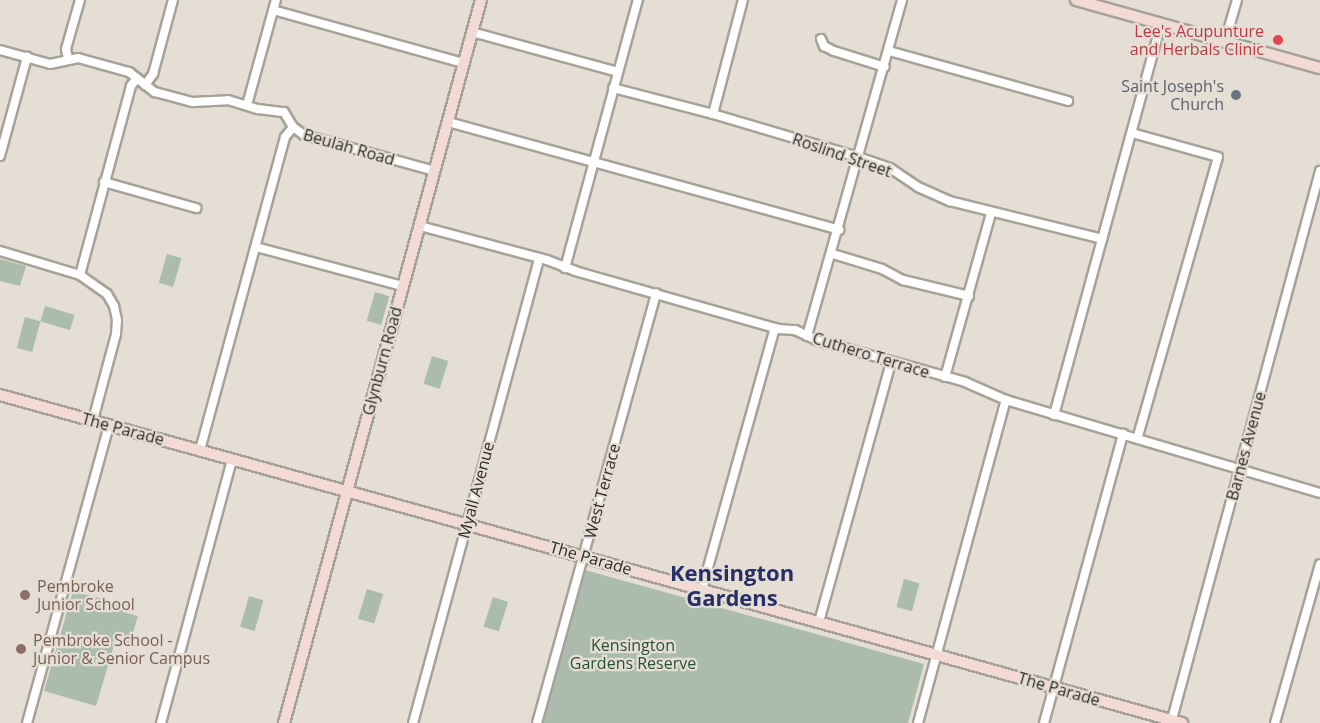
<!DOCTYPE html>
<style>
body{margin:0}
#map{position:relative;width:1320px;height:723px;overflow:hidden;background:#e4ded4;font-family:"Open Sans",sans-serif}
div>[style]{position:absolute}
[style*='--x']{left:calc(var(--x)*1px);top:calc(var(--y)*1px);width:calc(var(--w)*1px);rotate:calc(var(--a)*1deg)}
.green>*{inset:0;background:#abbcae;transform-origin:0 0}
.roads{filter:drop-shadow(2px 0 #a7a298) drop-shadow(-2px 0 #a7a298) drop-shadow(0 2px #a7a298) drop-shadow(0 -2px #a7a298)}
.street>*{height:8px;margin:-4px;padding:0 4px;transform-origin:4px;border-radius:4px;background:#fff}
.secondary>*{height:10px;margin:-5px;padding:0 5px;transform-origin:5px;border-radius:5px;background:#f3dad4}
.dots>*{width:16px;height:16px;translate:-50% -50%;box-sizing:border-box;border:3px solid #e4ded4;border-radius:50%}
span{translate:-50% -50%;white-space:nowrap;text-align:center;line-height:1.15;-webkit-text-stroke:4.5px #e4ded4;paint-order:stroke}
.health-label{font-size:16px;color:#be3a42}
.right{translate:-100% -50%;text-align:right}
.worship-label{font-size:16px;color:#5b616d}
.street-label{font-size:16px;color:#2d2b27}
.education-label{font-size:16px;color:#785e54}
.left{translate:0 -50%;text-align:left}
.park-label{font-size:16px;color:#255332}
.district-label{font-size:22px;color:#272e68;font-weight:700}
</style>
<div id="map">
<div class="green">
<div style="left:167px;top:254px;width:15px;height:30px;rotate:16deg"></div>
<div style="clip-path:polygon(0 259px,26px 266px,20px 286px,0 281px)"></div>
<div style="left:375px;top:292px;width:15px;height:30px;rotate:16deg"></div>
<div style="left:45px;top:306px;width:31px;height:16px;rotate:17deg"></div>
<div style="left:25px;top:317px;width:16px;height:32px;rotate:15deg"></div>
<div style="left:432px;top:356px;width:17px;height:29px;rotate:17deg"></div>
<div style="clip-path:polygon(585px 570px,924px 664px,908px 723px,543px 723px)"></div>
<div style="left:904px;top:579px;width:16px;height:29px;rotate:15deg"></div>
<div style="left:367px;top:589px;width:17px;height:31px;rotate:17deg"></div>
<div style="clip-path:polygon(73px 591px,125px 605px,123px 612px,138px 616px,129px 646px,115px 642px,96px 706px,44px 691px)"></div>
<div style="left:249px;top:596px;width:15px;height:32px;rotate:16deg"></div>
<div style="left:493px;top:597px;width:16px;height:31px;rotate:18deg"></div>
</div>
<div class="roads">
<div class="street">
<div style="--x:273;--y:10;--w:197;--a:15.6"></div>
<div style="--x:472;--y:32;--w:151;--a:15.3"></div>
<div style="--x:821;--y:39;--w:8;--a:67"></div>
<div style="--x:824;--y:46;--w:11;--a:27"></div>
<div style="--x:834;--y:51;--w:53;--a:17.4"></div>
<div style="--x:1225;--y:41;--w:43;--a:-73.7"></div>
<div style="--x:0;--y:50;--w:52;--a:15.6"></div>
<div style="--x:50;--y:64;--w:29;--a:-12"></div>
<div style="--x:78;--y:58;--w:53;--a:15.4"></div>
<div style="--x:129;--y:72;--w:33;--a:38"></div>
<div style="--x:155;--y:92;--w:39;--a:15"></div>
<div style="--x:193;--y:102;--w:35;--a:-3"></div>
<div style="--x:228;--y:100;--w:31;--a:17"></div>
<div style="--x:258;--y:109;--w:26;--a:7"></div>
<div style="--x:284;--y:112;--w:17;--a:59"></div>
<div style="--x:293;--y:127;--w:14;--a:36"></div>
<div style="--x:304;--y:135;--w:136;--a:15.4"></div>
<div style="--x:889;--y:51;--w:186;--a:15.6"></div>
<div style="--x:68;--y:58;--w:9;--a:-103"></div>
<div style="--x:66;--y:49;--w:51;--a:-74.1"></div>
<div style="--x:145;--y:85;--w:14;--a:-54"></div>
<div style="--x:153;--y:74;--w:77;--a:-74.9"></div>
<div style="--x:613;--y:88;--w:103;--a:14.6"></div>
<div style="--x:713;--y:114;--w:151;--a:16.5"></div>
<div style="--x:858;--y:157;--w:34;--a:19"></div>
<div style="--x:890;--y:168;--w:34;--a:34"></div>
<div style="--x:918;--y:187;--w:35;--a:24"></div>
<div style="--x:950;--y:201;--w:157;--a:14"></div>
<div style="--x:247;--y:105;--w:109;--a:-74.6"></div>
<div style="--x:713;--y:114;--w:118;--a:-75.3"></div>
<div style="--x:448;--y:122;--w:406;--a:15.4"></div>
<div style="--x:1132;--y:133;--w:89;--a:15.6"></div>
<div style="--x:1218;--y:157;--w:293;--a:106"></div>
<div style="--x:0;--y:156;--w:103;--a:-74.7"></div>
<div style="--x:104;--y:182;--w:96;--a:15.8"></div>
<div style="--x:420;--y:226;--w:131;--a:15"></div>
<div style="--x:547;--y:260;--w:30;--a:21"></div>
<div style="--x:575;--y:271;--w:212;--a:15.9"></div>
<div style="--x:779;--y:329;--w:16;--a:4"></div>
<div style="--x:795;--y:330;--w:23;--a:25"></div>
<div style="--x:816;--y:340;--w:155;--a:15.7"></div>
<div style="--x:965;--y:382;--w:45;--a:23.7"></div>
<div style="--x:1006;--y:400;--w:327;--a:16.5"></div>
<div style="--x:256;--y:247;--w:152;--a:14.9"></div>
<div style="--x:0;--y:251;--w:84;--a:16.7"></div>
<div style="--x:833;--y:254;--w:51;--a:17"></div>
<div style="--x:882;--y:269;--w:24;--a:28"></div>
<div style="--x:903;--y:280;--w:68;--a:13.6"></div>
<div style="--x:565;--y:268;--w:278;--a:-74.8"></div>
<div style="--x:807;--y:336;--w:349;--a:-74.2"></div>
<div style="--x:945;--y:377;--w:170;--a:-74.3"></div>
<div style="--x:1054;--y:415;--w:406;--a:-74.7"></div>
<div style="--x:93;--y:420;--w:89;--a:-75"></div>
<div style="--x:116;--y:334;--w:14;--a:-86"></div>
<div style="--x:117;--y:320;--w:14;--a:-102"></div>
<div style="--x:114;--y:306;--w:14;--a:-120"></div>
<div style="--x:107;--y:294;--w:33;--a:-145"></div>
<div style="--x:80;--y:275;--w:196;--a:-74.9"></div>
<div style="--x:131;--y:86;--w:10;--a:-53"></div>
<div style="--x:200;--y:450;--w:324;--a:-74.8"></div>
<div style="--x:285;--y:137;--w:13;--a:-51"></div>
<div style="--x:702;--y:589;--w:271;--a:-74.4"></div>
<div style="--x:819;--y:622;--w:270;--a:-74.5"></div>
<div style="--x:27;--y:723;--w:309;--a:-74.6"></div>
<div style="--x:161;--y:723;--w:273;--a:-74.9"></div>
<div style="--x:413;--y:723;--w:482;--a:-74.8"></div>
<div style="--x:537;--y:723;--w:446;--a:-74.5"></div>
<div style="--x:918;--y:723;--w:335;--a:-74.8"></div>
<div style="--x:1044;--y:723;--w:300;--a:-74.7"></div>
<div style="--x:1171;--y:723;--w:572;--a:-74.89"></div>
<div style="--x:1275;--y:723;--w:165;--a:-74.2"></div>
</div>
<div class="secondary">
<div style="--x:1076;--y:0;--w:253;--a:15.6"></div>
<div style="--x:0;--y:395;--w:1227;--a:15.51"></div>
<div style="--x:284;--y:723;--w:749;--a:-74.76"></div>
</div>
</div>
<div class="dots">
<div style="left:1278px;top:40px;background:#e0444e"></div>
<div style="left:1236px;top:95px;background:#6b7280"></div>
<div style="left:25px;top:595px;background:#8d6e63"></div>
<div style="left:21px;top:649px;background:#8d6e63"></div>
</div>
<div class="health-label">
<span class="right" style="left:1264px;top:40px">Lee's Acupunture<br>and Herbals Clinic</span>
</div>
<div class="worship-label">
<span class="right" style="left:1224px;top:95px">Saint Joseph's<br>Church</span>
</div>
<div class="street-label">
<span style="left:349px;top:147px;rotate:16deg">Beulah Road</span>
<span style="left:842px;top:155px;rotate:19deg">Roslind Street</span>
<span style="left:871px;top:355px;rotate:17deg">Cuthero Terrace</span>
<span style="left:382px;top:361px;rotate:-75deg">Glynburn Road</span>
<span style="left:123px;top:429px;rotate:15deg">The Parade</span>
<span style="left:1246px;top:446px;rotate:-75deg">Barnes Avenue</span>
<span style="left:476px;top:490px;rotate:-75deg">Myall Avenue</span>
<span style="left:602px;top:491px;rotate:-75deg">West Terrace</span>
<span style="left:591px;top:558px;rotate:16deg">The Parade</span>
<span style="left:1059px;top:689px;rotate:16deg">The Parade</span>
</div>
<div class="education-label">
<span class="left" style="left:37px;top:595px">Pembroke<br>Junior School</span>
<span class="left" style="left:33px;top:649px">Pembroke School -<br>Junior &amp; Senior Campus</span>
</div>
<div class="park-label">
<span style="left:633px;top:654px">Kensington<br>Gardens Reserve</span>
</div>
<div class="district-label">
<span style="left:732px;top:585px">Kensington<br>Gardens</span>
</div>
</div>
